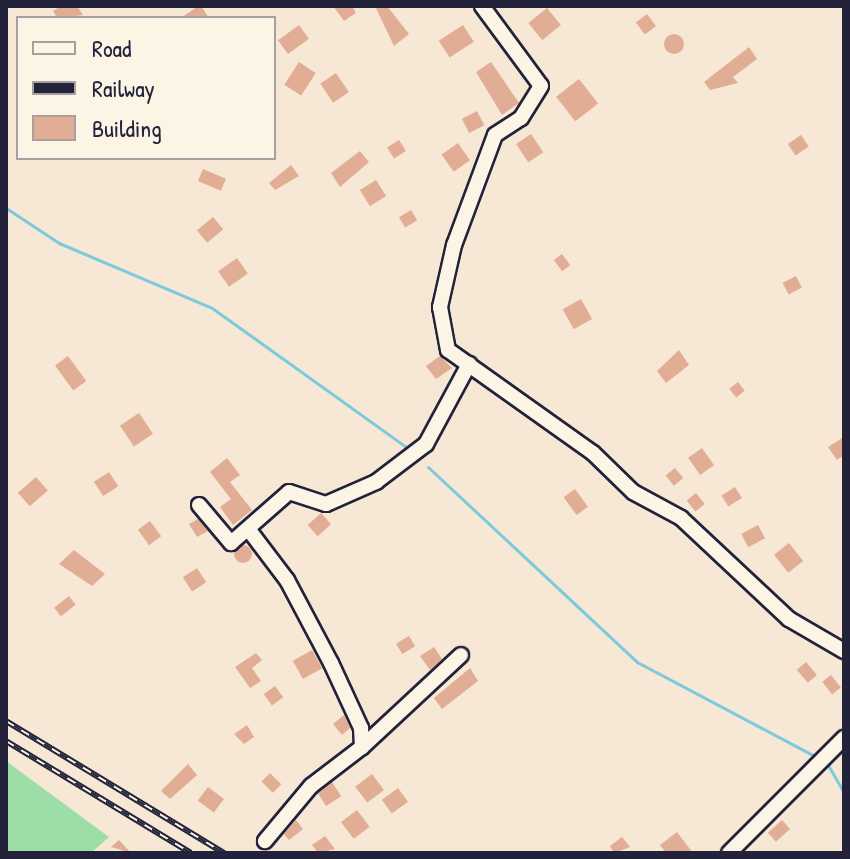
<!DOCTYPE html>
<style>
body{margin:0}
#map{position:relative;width:850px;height:859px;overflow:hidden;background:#f7e7d5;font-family:"Patrick Hand",sans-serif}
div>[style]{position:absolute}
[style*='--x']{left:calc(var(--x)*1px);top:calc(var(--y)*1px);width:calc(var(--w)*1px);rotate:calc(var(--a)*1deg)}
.green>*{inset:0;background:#9ddea8}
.stream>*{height:3px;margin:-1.5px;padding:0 1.5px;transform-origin:1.5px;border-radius:1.5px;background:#7dcadc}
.building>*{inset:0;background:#e1ad95;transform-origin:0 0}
.round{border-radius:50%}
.roads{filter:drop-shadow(2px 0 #22223b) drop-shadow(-2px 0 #22223b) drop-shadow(0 2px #22223b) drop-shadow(0 -2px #22223b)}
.street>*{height:14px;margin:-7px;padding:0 7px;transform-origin:7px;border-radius:7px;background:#fcf5e5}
.rail>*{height:6px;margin-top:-3px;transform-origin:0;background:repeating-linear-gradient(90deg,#fcf5e5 0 9px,#22223b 0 18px);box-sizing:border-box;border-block:2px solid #22223b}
span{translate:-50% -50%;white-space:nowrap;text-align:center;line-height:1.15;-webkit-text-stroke:6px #fcf5e5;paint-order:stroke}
.frame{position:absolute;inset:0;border:8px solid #22223b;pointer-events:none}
.legend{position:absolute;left:16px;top:16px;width:260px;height:144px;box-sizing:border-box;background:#fcf5e5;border:2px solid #a5a1a1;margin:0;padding:10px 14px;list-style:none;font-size:24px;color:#22223b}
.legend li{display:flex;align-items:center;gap:16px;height:40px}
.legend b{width:40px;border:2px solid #a5a1a1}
</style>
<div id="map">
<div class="green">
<div style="clip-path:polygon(6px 761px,109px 837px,91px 853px,6px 853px)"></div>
</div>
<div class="stream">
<div style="--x:6;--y:208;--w:64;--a:33.4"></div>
<div style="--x:59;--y:243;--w:166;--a:23"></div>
<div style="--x:212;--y:308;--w:239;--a:35.6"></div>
<div style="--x:428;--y:467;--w:286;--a:43"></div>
<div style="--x:637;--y:662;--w:199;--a:27.9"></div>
<div style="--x:828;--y:765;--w:32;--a:60"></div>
</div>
<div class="building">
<div style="clip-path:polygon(61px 6px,77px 6px,83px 15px,57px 18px,53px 11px)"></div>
<div style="clip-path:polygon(201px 6px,209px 18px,181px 18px,198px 6px)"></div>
<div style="clip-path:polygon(333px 6px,352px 6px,356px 13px,344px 21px)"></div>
<div style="clip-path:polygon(375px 6px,387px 6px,409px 34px,394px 46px)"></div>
<div style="left:547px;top:8px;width:22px;height:24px;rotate:51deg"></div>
<div style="left:647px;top:14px;width:15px;height:14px;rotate:53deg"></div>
<div style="left:299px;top:25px;width:17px;height:26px;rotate:54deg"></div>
<div style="left:463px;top:25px;width:20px;height:29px;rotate:57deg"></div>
<div class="round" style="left:664px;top:34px;width:20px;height:20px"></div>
<div style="clip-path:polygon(749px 47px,757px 59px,733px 77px,738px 83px,710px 90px,704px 82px)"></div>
<div style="left:299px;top:62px;width:20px;height:27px;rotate:33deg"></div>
<div style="clip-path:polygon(491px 62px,519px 103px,502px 115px,476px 72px)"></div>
<div style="left:336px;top:73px;width:23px;height:19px;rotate:56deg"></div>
<div style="left:579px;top:79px;width:31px;height:29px;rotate:52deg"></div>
<div style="left:477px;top:111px;width:16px;height:17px;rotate:63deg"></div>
<div style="left:531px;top:134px;width:22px;height:18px;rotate:56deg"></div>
<div style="left:801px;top:135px;width:14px;height:16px;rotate:56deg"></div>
<div style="left:399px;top:140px;width:13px;height:14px;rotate:58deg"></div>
<div style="left:458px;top:143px;width:21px;height:20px;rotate:55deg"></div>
<div style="clip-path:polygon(360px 151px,369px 162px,340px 187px,331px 173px)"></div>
<div style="clip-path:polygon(291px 165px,299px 176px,275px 190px,269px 183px)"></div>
<div style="left:203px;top:169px;width:25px;height:13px;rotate:23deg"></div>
<div style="left:376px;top:180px;width:19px;height:19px;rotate:58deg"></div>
<div style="left:411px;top:210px;width:12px;height:14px;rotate:59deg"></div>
<div style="left:213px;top:217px;width:16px;height:21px;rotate:50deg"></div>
<div style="left:562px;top:254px;width:14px;height:10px;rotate:54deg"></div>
<div style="left:237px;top:258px;width:19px;height:23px;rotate:55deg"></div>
<div style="left:796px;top:276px;width:13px;height:15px;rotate:63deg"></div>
<div style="left:581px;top:299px;width:23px;height:21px;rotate:61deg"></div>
<div style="clip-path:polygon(679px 350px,689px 365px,666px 383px,657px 371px)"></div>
<div style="left:68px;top:356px;width:31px;height:16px;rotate:54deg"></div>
<div style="clip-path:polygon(440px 356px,452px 368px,436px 379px,426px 366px)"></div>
<div style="left:738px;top:382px;width:11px;height:11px;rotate:52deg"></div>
<div style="left:139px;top:413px;width:25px;height:23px;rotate:56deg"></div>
<div style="clip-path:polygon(844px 437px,844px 455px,837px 460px,828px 447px)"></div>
<div style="left:702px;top:448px;width:21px;height:17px;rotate:55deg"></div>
<div style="clip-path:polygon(227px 458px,240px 475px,230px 482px,252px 510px,233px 525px,220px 507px,231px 499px,210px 472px)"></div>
<div style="left:675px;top:468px;width:13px;height:12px;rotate:51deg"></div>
<div style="left:109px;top:472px;width:17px;height:18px;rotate:57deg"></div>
<div style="left:36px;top:477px;width:18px;height:24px;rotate:49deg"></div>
<div style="left:735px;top:487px;width:13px;height:16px;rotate:58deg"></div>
<div style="left:575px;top:489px;width:22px;height:14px;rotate:54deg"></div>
<div style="left:696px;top:493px;width:14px;height:12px;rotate:51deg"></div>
<div style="left:321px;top:513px;width:15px;height:18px;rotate:48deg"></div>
<div style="clip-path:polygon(198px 519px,208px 531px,197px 537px,189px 524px)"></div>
<div style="left:150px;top:521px;width:19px;height:15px;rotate:54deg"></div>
<div style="left:758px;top:525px;width:15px;height:19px;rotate:62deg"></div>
<div style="left:789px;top:543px;width:23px;height:19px;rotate:52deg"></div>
<div class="round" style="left:234px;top:545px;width:18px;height:18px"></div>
<div style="clip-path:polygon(74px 550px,105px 574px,92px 586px,59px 564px)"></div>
<div style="left:197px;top:568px;width:17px;height:17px;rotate:57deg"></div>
<div style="left:69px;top:596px;width:11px;height:19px;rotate:52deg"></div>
<div style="left:409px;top:636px;width:12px;height:15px;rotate:59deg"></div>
<div style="clip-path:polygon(434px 647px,442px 659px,430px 670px,420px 656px)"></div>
<div style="left:312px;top:650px;width:21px;height:22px;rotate:61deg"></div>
<div style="clip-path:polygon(256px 653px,262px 660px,252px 668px,261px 681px,250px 688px,235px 667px)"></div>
<div style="left:806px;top:662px;width:17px;height:12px;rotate:50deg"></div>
<div style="clip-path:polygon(470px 668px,478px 681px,442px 709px,434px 698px)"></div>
<div style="left:831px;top:675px;width:16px;height:11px;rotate:52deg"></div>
<div style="left:275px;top:686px;width:14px;height:14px;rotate:54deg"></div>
<div style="clip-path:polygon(344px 715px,350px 728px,342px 735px,333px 724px)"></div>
<div style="clip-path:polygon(247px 725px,254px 737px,244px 744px,234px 734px)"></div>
<div style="clip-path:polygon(188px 764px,197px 775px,170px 799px,161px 791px)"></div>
<div style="left:270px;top:773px;width:16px;height:12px;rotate:45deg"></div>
<div style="left:372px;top:774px;width:20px;height:21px;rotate:53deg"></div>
<div style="left:332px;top:782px;width:17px;height:18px;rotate:57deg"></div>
<div style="left:208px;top:787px;width:20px;height:17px;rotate:37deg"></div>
<div style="left:398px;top:788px;width:17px;height:20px;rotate:54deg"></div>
<div style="left:357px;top:810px;width:21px;height:20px;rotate:53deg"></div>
<div style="clip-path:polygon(296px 820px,303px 829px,289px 840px,284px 834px)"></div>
<div style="left:782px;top:820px;width:12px;height:19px;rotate:48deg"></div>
<div style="clip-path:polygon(677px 832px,693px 853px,666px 853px,660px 845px)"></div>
<div style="clip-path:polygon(325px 836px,335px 849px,318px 853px,312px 845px)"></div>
<div style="clip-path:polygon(622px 837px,630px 847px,614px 853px,610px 846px)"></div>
<div style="clip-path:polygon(119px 840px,131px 853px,111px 847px)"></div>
</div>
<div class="roads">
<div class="street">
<div style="--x:482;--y:6;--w:99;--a:53.6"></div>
<div style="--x:541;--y:86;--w:38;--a:122"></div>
<div style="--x:521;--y:118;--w:31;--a:147"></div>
<div style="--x:495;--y:135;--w:117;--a:110.4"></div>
<div style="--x:454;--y:245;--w:64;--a:102.7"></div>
<div style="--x:440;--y:307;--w:44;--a:79.5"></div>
<div style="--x:448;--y:350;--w:178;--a:35.4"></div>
<div style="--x:593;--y:453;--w:56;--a:44.3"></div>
<div style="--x:633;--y:492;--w:55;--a:28.4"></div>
<div style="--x:681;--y:518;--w:148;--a:43.1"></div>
<div style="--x:789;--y:619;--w:64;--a:30.2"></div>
<div style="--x:199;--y:505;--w:50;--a:49.9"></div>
<div style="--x:231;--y:543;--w:77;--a:-41.3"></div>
<div style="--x:289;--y:492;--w:39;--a:18"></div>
<div style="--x:326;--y:504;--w:55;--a:-23.7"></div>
<div style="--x:376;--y:482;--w:63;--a:-37.2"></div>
<div style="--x:426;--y:444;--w:91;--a:-61.7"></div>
<div style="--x:249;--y:530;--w:63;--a:52.8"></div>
<div style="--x:287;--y:580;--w:94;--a:62.1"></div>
<div style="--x:331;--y:663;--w:72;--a:65.2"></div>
<div style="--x:361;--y:728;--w:19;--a:87"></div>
<div style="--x:362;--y:747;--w:64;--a:142.6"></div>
<div style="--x:311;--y:786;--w:72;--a:129.9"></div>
<div style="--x:362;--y:747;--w:135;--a:-42.9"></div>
<div style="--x:729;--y:853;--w:163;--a:-45"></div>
</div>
</div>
<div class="rail">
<div style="--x:6;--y:721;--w:255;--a:31.2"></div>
<div style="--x:6;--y:741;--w:216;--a:31.2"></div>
</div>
<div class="frame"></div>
<ul class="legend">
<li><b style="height:10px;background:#fcf5e5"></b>Road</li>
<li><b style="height:10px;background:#22223b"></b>Railway</li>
<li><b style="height:22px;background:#e1ad95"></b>Building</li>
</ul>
</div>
